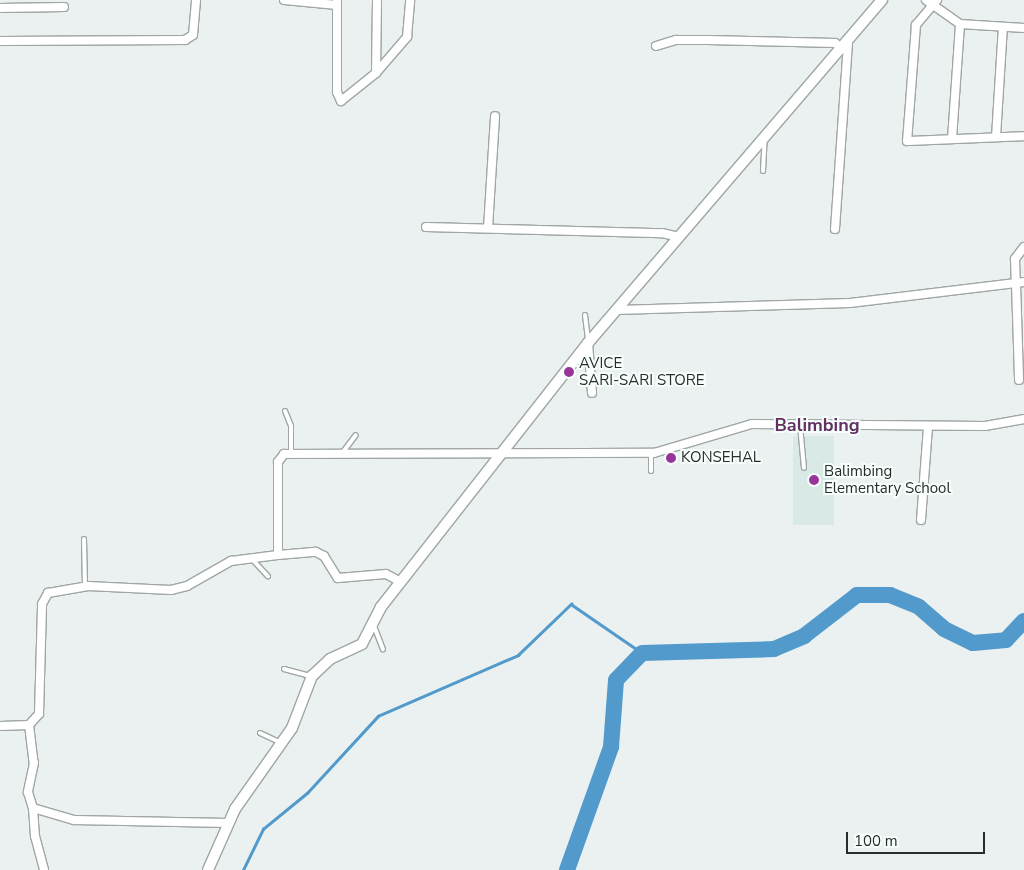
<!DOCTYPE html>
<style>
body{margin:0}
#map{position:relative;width:1024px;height:870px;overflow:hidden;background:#eaf1f0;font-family:"Nunito Sans",sans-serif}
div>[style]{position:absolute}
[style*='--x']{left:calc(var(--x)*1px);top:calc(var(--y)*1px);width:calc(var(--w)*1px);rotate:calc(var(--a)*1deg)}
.built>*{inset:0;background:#d8e9e6;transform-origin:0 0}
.stream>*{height:2.5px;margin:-1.25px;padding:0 1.25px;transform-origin:1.25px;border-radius:1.25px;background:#529acc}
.river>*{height:16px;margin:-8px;padding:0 8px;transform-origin:8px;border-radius:8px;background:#529acc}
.roads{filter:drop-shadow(1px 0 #9fa6a5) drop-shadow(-1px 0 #9fa6a5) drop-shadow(0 1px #9fa6a5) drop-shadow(0 -1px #9fa6a5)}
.service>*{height:4px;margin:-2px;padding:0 2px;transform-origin:2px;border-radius:2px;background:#fff}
.minor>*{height:8px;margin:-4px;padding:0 4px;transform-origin:4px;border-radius:4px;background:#fff}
.tertiary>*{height:10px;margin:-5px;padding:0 5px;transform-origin:5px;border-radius:5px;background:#fff}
.dots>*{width:14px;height:14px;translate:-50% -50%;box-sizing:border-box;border:2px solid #f7fffd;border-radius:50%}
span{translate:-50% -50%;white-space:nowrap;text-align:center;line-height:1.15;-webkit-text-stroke:4px #f7fffd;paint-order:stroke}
.poi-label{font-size:15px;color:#292c2b}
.left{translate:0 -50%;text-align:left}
.quarter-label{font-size:18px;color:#623162;font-weight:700}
.scale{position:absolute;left:846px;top:832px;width:139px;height:22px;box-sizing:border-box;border:2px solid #292c2b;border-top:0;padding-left:6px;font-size:15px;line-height:18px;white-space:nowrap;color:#292c2b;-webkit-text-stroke:4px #f7fffd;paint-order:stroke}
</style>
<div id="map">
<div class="built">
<div style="left:793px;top:436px;width:41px;height:89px"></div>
</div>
<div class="stream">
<div style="--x:243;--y:870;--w:46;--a:-64"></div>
<div style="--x:263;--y:829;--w:57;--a:-39.3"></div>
<div style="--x:307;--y:793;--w:105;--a:-47.3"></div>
<div style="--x:378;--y:716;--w:153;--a:-23.5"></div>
<div style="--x:518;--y:655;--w:74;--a:-43.9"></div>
<div style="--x:571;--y:604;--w:86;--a:34.6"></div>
</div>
<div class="river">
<div style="--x:567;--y:870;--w:131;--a:-70.3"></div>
<div style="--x:611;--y:747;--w:67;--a:-85.7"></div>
<div style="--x:616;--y:680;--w:37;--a:-46"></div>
<div style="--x:642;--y:653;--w:132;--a:-1.7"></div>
<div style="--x:774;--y:649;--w:33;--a:-23"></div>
<div style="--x:804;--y:636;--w:67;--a:-37.7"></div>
<div style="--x:857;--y:595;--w:33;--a:0"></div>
<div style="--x:890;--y:595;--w:31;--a:22"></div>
<div style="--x:919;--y:607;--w:33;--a:41"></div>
<div style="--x:944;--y:629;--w:32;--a:26"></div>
<div style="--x:973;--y:643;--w:33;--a:-5"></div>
<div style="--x:1006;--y:640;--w:26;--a:-47"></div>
</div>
<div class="roads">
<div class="service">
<div style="--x:763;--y:171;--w:33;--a:-87"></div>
<div style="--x:585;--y:315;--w:25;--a:83"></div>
<div style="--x:285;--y:411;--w:16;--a:68"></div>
<div style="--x:291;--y:426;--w:26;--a:90"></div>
<div style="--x:800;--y:425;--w:43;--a:84.7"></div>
<div style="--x:343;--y:452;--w:21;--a:-53"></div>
<div style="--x:651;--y:471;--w:18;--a:-90"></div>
<div style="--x:84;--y:539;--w:47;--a:88.8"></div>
<div style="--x:251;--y:558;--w:25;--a:47"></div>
<div style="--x:374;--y:626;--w:25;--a:69"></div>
<div style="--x:284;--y:669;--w:28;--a:15"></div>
<div style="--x:260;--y:733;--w:23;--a:25"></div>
</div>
<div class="minor">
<div style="--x:284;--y:0;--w:53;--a:5.4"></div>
<div style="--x:337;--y:0;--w:92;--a:90"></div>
<div style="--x:337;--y:92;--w:10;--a:66"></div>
<div style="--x:341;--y:101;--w:45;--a:-38.7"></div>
<div style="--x:376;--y:73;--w:73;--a:-89.2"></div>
<div style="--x:926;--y:0;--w:42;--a:35.2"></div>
<div style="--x:960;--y:24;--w:64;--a:3.6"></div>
<div style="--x:937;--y:0;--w:33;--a:130"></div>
<div style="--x:916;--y:25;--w:116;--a:94.4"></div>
<div style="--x:907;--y:141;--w:117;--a:-2.4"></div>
<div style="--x:0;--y:8;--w:64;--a:-0.9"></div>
<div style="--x:0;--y:41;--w:185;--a:-0.3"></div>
<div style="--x:185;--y:40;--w:9;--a:-32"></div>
<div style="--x:193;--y:35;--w:35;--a:-85"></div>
<div style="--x:656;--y:46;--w:21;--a:-17"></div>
<div style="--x:676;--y:40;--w:32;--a:0"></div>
<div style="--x:708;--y:40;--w:127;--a:1.4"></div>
<div style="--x:835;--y:43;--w:10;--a:37"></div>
<div style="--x:376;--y:73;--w:48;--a:-49.3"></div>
<div style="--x:407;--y:37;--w:37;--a:-85"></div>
<div style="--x:996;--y:137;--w:110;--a:-86.4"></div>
<div style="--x:952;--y:139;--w:115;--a:-86"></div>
<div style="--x:426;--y:227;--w:236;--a:1.5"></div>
<div style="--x:662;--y:233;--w:17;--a:13"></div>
<div style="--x:488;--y:228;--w:112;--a:-86.4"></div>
<div style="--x:835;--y:229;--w:187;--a:-86"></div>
<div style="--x:1024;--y:247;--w:15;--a:127"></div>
<div style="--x:1015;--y:259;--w:24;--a:88"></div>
<div style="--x:1016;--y:283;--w:8;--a:-7"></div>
<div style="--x:617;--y:310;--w:233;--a:-1.7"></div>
<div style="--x:850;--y:303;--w:167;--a:-6.9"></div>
<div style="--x:1016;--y:283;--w:97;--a:88.2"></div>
<div style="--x:588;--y:343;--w:50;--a:85.4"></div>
<div style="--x:921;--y:520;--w:94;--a:-85.7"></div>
<div style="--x:278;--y:555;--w:38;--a:-5"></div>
<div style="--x:316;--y:552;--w:9;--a:27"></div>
<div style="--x:324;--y:556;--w:26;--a:58"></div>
<div style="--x:338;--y:578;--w:48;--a:-4.8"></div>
<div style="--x:386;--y:574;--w:17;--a:28"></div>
<div style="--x:29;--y:725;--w:38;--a:83"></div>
<div style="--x:34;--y:763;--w:30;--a:102"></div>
<div style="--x:28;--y:792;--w:17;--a:73"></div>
<div style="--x:33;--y:808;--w:43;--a:16.3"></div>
<div style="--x:74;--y:820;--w:154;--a:1.1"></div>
<div style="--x:0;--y:726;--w:29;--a:-2"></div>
<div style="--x:29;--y:725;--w:15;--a:-48"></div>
<div style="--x:39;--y:714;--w:110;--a:-88.4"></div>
<div style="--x:42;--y:604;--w:13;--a:-61"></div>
<div style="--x:48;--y:593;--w:41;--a:-9.9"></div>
<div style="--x:88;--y:586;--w:83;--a:2.8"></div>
<div style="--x:171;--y:590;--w:16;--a:-14"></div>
<div style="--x:187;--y:586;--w:51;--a:-29.6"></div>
<div style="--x:231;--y:561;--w:47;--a:-7.3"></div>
<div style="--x:278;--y:555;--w:93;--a:-90"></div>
<div style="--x:278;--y:462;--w:10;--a:-53"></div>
<div style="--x:284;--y:454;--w:370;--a:-0.2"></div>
<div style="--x:654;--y:453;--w:102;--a:-16.5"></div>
<div style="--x:752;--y:424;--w:233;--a:0.5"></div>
<div style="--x:985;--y:426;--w:40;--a:-10"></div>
<div style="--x:33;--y:808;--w:28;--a:86"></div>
<div style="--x:35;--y:836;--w:35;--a:75"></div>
</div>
<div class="tertiary">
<div style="--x:208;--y:870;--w:67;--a:-66.1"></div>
<div style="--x:235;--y:809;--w:99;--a:-54.9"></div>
<div style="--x:292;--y:728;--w:56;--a:-69"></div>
<div style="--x:312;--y:676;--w:25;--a:-43"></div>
<div style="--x:330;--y:659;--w:35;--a:-25"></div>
<div style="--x:362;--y:644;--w:42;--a:-62.8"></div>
<div style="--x:381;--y:607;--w:335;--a:-51.9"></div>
<div style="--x:588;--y:343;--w:452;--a:-49.4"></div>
</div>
</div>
<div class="dots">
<div style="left:569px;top:372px;background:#99359a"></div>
<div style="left:671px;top:458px;background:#99359a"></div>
<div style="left:814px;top:480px;background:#99359a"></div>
</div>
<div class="poi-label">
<span class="left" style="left:579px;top:372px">AVICE<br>SARI-SARI STORE</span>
<span class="left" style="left:681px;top:458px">KONSEHAL</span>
<span class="left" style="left:824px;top:480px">Balimbing<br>Elementary School</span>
</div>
<div class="quarter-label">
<span style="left:817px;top:425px">Balimbing</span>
</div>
<div class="scale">100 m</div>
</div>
